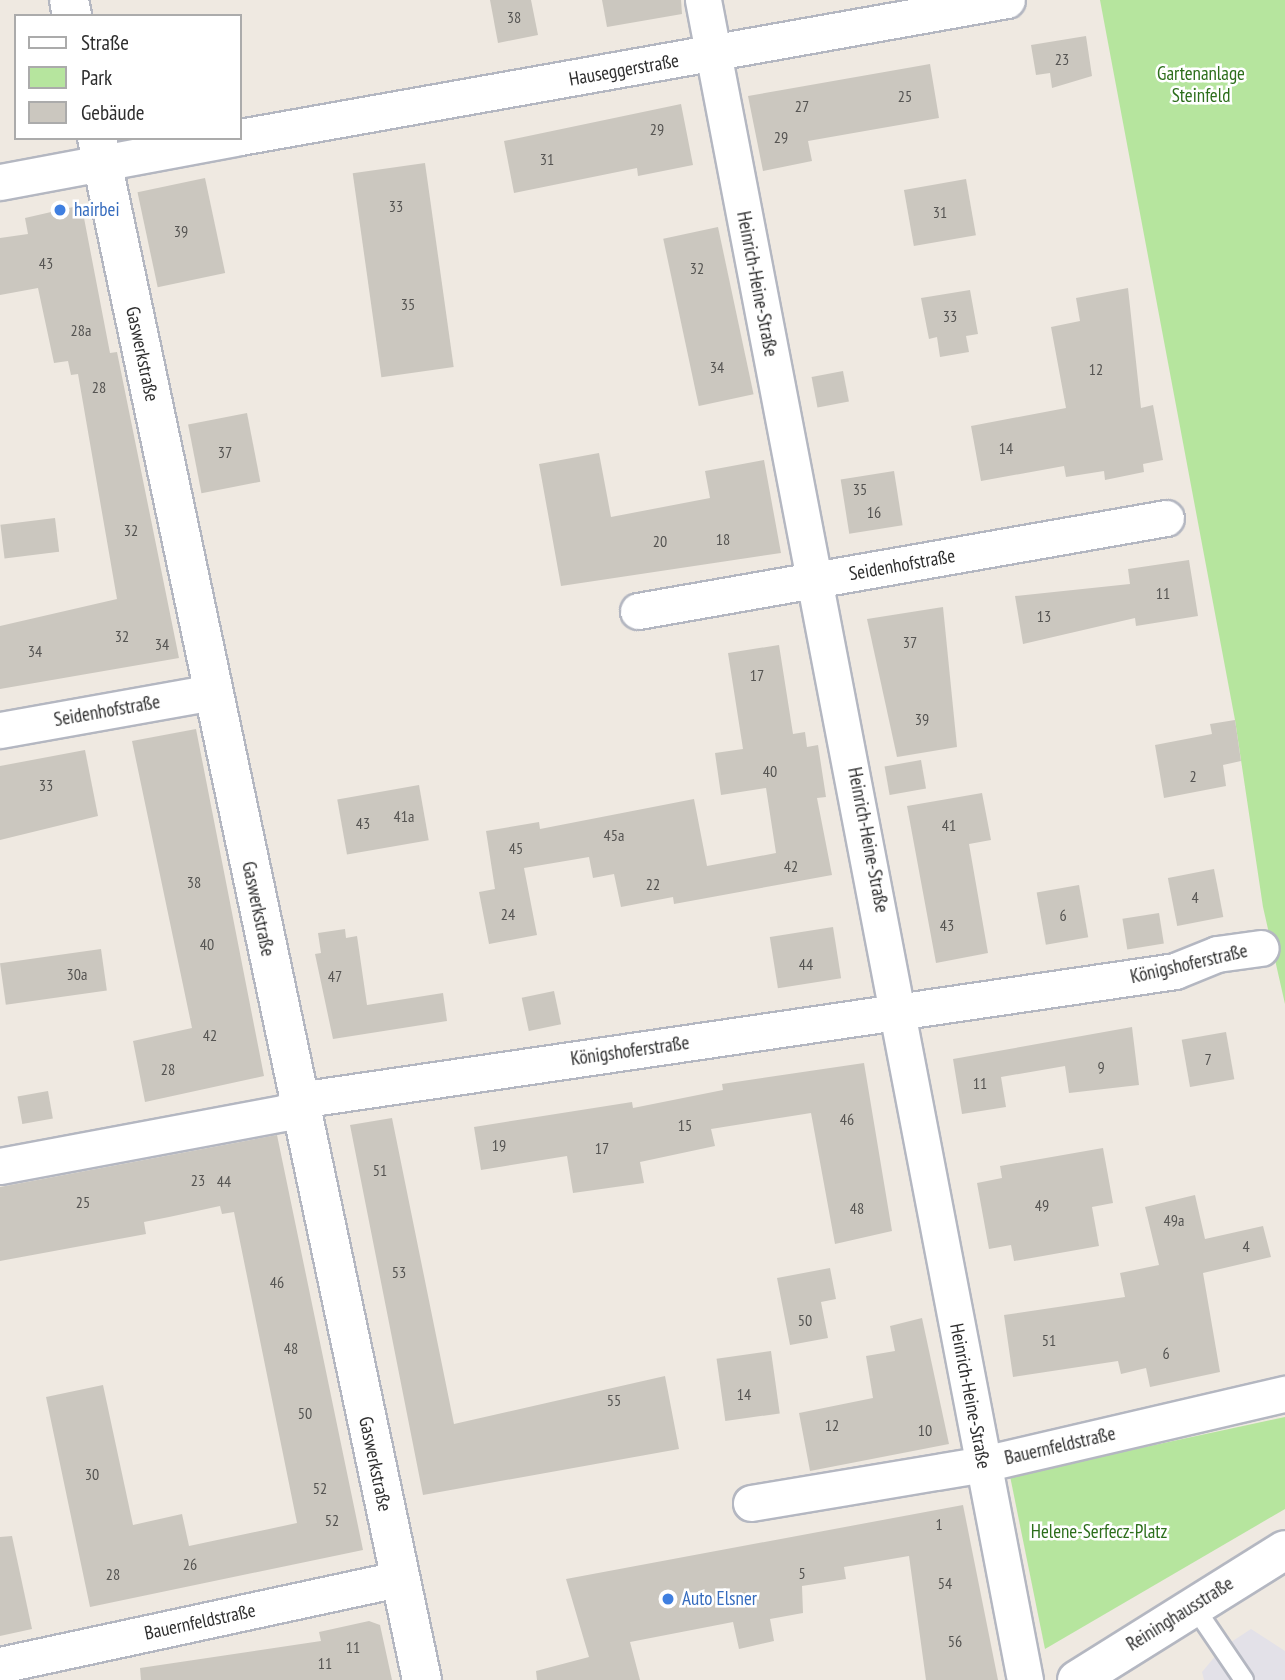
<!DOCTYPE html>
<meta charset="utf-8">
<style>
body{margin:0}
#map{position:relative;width:1285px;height:1680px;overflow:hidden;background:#efe9e1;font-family:"PT Sans Narrow",sans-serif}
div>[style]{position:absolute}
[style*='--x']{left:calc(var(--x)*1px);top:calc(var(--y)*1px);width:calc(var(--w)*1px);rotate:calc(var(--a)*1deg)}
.industrial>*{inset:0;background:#e3e1e8}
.green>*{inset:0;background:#b6e59e}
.building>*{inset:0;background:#cbc7bf;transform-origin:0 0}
.roads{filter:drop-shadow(2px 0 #b4b7c1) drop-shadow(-2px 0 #b4b7c1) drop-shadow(0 2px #b4b7c1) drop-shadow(0 -2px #b4b7c1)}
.service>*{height:18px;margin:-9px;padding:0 9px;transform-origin:9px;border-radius:9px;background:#fff}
.minor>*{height:35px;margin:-17.5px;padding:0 17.5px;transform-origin:17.5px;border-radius:17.5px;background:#fff}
.tertiary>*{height:38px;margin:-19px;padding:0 19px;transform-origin:19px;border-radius:19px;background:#fff}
.secondary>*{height:38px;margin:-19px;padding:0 19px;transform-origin:19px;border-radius:19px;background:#fff}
.dots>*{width:19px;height:19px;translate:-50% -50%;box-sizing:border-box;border:4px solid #fff;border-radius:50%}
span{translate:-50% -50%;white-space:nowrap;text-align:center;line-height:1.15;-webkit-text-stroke:5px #fff;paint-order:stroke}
.number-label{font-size:16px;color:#555452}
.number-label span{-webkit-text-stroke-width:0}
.street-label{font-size:19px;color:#2e2e2e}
.park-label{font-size:19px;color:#2c6e1b}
.shop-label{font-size:19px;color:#366cbe}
.left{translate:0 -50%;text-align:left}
.legend{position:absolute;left:14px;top:14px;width:228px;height:126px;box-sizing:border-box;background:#fff;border:2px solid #ababab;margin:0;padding:9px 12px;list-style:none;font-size:21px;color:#2e2e2e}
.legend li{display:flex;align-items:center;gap:14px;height:35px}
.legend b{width:35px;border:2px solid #ababab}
</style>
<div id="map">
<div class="industrial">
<div style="clip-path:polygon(1251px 1629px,1285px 1651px,1285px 1680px,1204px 1680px,1202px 1672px,1222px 1648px)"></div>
</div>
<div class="green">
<div style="clip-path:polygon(1100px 0,1285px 0,1285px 1004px,1263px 907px,1235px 720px)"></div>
<div style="clip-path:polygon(1285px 1417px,1285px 1509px,1045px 1649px,1010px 1476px)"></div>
</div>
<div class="building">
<div style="clip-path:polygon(490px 0,531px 0,538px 35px,498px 43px)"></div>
<div style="clip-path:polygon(602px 0,681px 0,682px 14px,607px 27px)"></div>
<div style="clip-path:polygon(1086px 36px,1092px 76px,1052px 88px,1050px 73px,1036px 75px,1031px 45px)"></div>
<div style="clip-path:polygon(930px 64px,939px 118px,808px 141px,812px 161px,763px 171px,748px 96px)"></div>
<div style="clip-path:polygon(681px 104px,693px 165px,638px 176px,637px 168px,514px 193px,504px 141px)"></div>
<div style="left:425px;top:163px;width:206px;height:73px;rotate:82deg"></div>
<div style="left:205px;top:178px;width:97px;height:69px;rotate:78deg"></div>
<div style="left:966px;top:179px;width:57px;height:63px;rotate:80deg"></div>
<div style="clip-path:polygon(73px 207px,84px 218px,110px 353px,117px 352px,179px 658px,0 689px,0 626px,117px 599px,78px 374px,71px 375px,68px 361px,54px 363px,38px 288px,0 295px,0 238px,28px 234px,25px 218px)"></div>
<div style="left:718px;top:227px;width:171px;height:56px;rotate:78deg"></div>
<div style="clip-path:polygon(1128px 288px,1141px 408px,1153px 405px,1163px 460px,1143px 464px,1144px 472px,1105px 480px,1104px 471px,1066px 477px,1064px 466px,981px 481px,971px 426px,1066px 408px,1051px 327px,1080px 321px,1076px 298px)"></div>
<div style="clip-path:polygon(970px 290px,978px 334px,966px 336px,969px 352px,940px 357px,937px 337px,929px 339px,921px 298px)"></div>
<div style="left:843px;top:371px;width:31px;height:32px;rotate:79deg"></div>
<div style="left:247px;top:413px;width:70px;height:60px;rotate:79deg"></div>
<div style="clip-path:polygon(599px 453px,611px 517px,710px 498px,705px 471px,764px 460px,781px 553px,561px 586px,539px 464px)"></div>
<div style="left:894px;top:471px;width:55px;height:54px;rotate:81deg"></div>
<div style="left:55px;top:518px;width:34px;height:55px;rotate:83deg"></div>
<div style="clip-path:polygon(1189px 560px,1198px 616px,1136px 626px,1135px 618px,1023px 644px,1015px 596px,1130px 584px,1128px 569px)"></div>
<div style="clip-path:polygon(943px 607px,957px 747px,897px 757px,867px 619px)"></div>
<div style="clip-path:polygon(779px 645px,793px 734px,805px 732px,807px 747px,818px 745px,826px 797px,817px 798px,832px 875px,674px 904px,673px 897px,621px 907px,614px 874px,593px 878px,589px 857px,524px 868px,537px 935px,489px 944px,479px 892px,495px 889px,486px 831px,539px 822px,540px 829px,694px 799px,707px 866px,776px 853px,766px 788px,721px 795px,715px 753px,743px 749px,728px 653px)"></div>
<div style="clip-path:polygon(1235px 720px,1241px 761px,1223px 765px,1226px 786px,1164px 798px,1155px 745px,1212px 734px,1210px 724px)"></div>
<div style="clip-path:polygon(196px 729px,264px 1076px,145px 1102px,133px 1041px,192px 1028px,132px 741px)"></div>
<div style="clip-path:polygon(85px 750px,98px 816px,0 840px,0 766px)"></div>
<div style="left:921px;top:760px;width:29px;height:37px;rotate:80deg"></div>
<div style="left:419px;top:785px;width:56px;height:83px;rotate:80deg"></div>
<div style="clip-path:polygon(982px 793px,991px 840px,969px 844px,988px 953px,936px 963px,907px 806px)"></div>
<div style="left:1214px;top:869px;width:49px;height:47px;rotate:79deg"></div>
<div style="left:1079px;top:885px;width:53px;height:43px;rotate:80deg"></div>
<div style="left:1159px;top:913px;width:31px;height:37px;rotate:81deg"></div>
<div style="left:833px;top:927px;width:52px;height:64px;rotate:81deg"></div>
<div style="clip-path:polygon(345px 929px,346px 938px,357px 936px,367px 1005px,443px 993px,447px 1021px,333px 1039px,315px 954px,321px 953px,318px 933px)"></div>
<div style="left:101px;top:949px;width:42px;height:102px;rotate:82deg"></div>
<div style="left:554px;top:991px;width:34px;height:33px;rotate:78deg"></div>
<div style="clip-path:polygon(1132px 1027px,1139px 1085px,1069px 1093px,1065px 1066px,1001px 1077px,1006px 1107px,962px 1114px,953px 1059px)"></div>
<div style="left:1226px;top:1032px;width:48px;height:45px;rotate:80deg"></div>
<div style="clip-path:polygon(864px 1063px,892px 1231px,835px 1244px,811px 1113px,711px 1129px,715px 1146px,640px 1162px,644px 1183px,573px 1193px,567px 1156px,481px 1170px,474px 1127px,632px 1102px,633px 1108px,723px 1090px,722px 1084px)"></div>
<div style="left:48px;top:1091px;width:28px;height:31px;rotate:80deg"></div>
<div style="clip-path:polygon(392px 1118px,454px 1424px,665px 1376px,679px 1449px,423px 1495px,350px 1125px)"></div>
<div style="clip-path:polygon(277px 1135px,363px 1550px,90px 1607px,46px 1397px,103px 1385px,133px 1525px,182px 1514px,189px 1546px,297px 1523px,234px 1212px,222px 1214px,220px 1206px,169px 1217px,144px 1222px,146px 1234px,0 1261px,0 1187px)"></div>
<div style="clip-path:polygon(1103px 1148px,1113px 1203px,1092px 1207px,1099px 1246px,1014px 1261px,1011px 1245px,989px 1249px,977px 1183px,1002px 1178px,1000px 1166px)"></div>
<div style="clip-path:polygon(1195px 1195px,1205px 1239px,1263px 1226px,1271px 1257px,1203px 1273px,1220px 1372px,1150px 1387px,1146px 1368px,1121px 1374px,1118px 1361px,1013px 1377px,1004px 1315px,1125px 1297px,1120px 1273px,1159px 1265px,1145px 1207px)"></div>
<div style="clip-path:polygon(830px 1268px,836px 1299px,821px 1302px,828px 1338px,790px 1345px,777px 1278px)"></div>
<div style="clip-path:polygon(922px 1318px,949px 1444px,810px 1471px,799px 1413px,873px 1398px,866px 1356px,895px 1351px,890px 1326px)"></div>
<div style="left:771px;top:1351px;width:63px;height:55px;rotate:82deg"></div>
<div style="clip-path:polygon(963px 1505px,998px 1680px,926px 1680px,909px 1556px,844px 1567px,846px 1579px,802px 1586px,803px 1613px,770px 1619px,774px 1641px,739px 1649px,733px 1622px,630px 1642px,640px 1680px,537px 1680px,536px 1671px,589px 1657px,566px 1579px)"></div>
<div style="clip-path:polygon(12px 1536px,32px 1629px,0 1636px,0 1537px)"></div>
<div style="clip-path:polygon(369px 1621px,380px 1625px,392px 1680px,141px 1680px,140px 1668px,321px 1641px,319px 1632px)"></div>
</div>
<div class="roads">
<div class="service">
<div style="--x:1193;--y:1605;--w:91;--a:55.8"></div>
</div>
<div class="minor">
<div style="--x:703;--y:0;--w:1711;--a:79.15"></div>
<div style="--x:240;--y:137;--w:779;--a:-10.13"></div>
<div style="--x:0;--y:182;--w:238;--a:-10.6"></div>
<div style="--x:638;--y:611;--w:536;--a:-9.99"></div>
<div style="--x:0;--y:730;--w:216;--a:-10.1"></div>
<div style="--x:0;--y:1166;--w:288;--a:-10.6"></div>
<div style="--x:283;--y:1113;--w:39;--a:-24"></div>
<div style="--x:319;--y:1097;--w:865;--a:-8.37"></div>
<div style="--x:1175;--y:971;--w:45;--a:-22"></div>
<div style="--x:1217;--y:954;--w:44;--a:-7.8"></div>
<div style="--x:751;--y:1503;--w:235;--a:-9.5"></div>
<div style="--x:983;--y:1464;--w:310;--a:-13.1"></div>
<div style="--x:0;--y:1665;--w:408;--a:-12.2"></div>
</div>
<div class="tertiary">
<div style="--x:69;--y:0;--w:16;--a:79"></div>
<div style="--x:97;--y:138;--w:1576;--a:78.1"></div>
</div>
<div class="secondary">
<div style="--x:1077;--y:1680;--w:245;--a:-32"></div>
</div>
</div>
<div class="dots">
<div style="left:60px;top:210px;background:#3f7fe0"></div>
<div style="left:668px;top:1599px;background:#3f7fe0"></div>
</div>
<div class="number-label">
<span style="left:514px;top:17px">38</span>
<span style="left:1062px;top:59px">23</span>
<span style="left:905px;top:96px">25</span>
<span style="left:802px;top:106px">27</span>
<span style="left:657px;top:129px">29</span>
<span style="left:781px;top:137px">29</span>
<span style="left:547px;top:159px">31</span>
<span style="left:396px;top:206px">33</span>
<span style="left:940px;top:212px">31</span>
<span style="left:181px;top:231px">39</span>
<span style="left:46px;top:263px">43</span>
<span style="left:697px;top:268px">32</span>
<span style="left:408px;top:304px">35</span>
<span style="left:950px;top:316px">33</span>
<span style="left:81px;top:330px">28a</span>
<span style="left:717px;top:367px">34</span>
<span style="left:1096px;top:369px">12</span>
<span style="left:99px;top:387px">28</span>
<span style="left:1006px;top:448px">14</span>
<span style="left:225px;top:452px">37</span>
<span style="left:860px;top:489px">35</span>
<span style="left:874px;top:512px">16</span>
<span style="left:131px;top:530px">32</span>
<span style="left:723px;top:539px">18</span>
<span style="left:660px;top:541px">20</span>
<span style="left:1163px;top:593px">11</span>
<span style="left:1044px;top:616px">13</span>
<span style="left:122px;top:636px">32</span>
<span style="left:910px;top:642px">37</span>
<span style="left:162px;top:644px">34</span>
<span style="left:35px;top:651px">34</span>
<span style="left:757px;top:675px">17</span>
<span style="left:922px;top:719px">39</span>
<span style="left:770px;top:771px">40</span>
<span style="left:1193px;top:776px">2</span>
<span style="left:46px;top:785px">33</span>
<span style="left:404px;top:816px">41a</span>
<span style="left:363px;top:823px">43</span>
<span style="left:949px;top:825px">41</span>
<span style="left:614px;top:835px">45a</span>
<span style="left:516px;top:848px">45</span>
<span style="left:791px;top:866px">42</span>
<span style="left:194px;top:882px">38</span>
<span style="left:653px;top:884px">22</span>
<span style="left:1195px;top:897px">4</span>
<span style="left:508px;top:914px">24</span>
<span style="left:1063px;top:915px">6</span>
<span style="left:947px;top:925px">43</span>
<span style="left:207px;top:944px">40</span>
<span style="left:806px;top:964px">44</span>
<span style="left:77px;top:974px">30a</span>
<span style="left:335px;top:976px">47</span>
<span style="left:210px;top:1035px">42</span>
<span style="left:1208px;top:1059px">7</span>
<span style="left:1101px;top:1067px">9</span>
<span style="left:168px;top:1069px">28</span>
<span style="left:980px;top:1083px">11</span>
<span style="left:847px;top:1119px">46</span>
<span style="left:685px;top:1125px">15</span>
<span style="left:499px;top:1145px">19</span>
<span style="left:602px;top:1148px">17</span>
<span style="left:380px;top:1170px">51</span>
<span style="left:198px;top:1180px">23</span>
<span style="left:224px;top:1181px">44</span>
<span style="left:83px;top:1202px">25</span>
<span style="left:1042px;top:1205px">49</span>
<span style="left:857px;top:1208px">48</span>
<span style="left:1174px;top:1220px">49a</span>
<span style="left:1246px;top:1246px">4</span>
<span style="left:399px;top:1272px">53</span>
<span style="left:277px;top:1282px">46</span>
<span style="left:805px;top:1320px">50</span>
<span style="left:1049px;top:1340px">51</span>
<span style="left:291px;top:1348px">48</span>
<span style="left:1166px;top:1353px">6</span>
<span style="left:744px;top:1394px">14</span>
<span style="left:614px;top:1400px">55</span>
<span style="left:305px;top:1413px">50</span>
<span style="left:832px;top:1425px">12</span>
<span style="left:925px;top:1430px">10</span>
<span style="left:92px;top:1474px">30</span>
<span style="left:320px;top:1488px">52</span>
<span style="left:332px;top:1520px">52</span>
<span style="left:939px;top:1524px">1</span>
<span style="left:190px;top:1564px">26</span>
<span style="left:802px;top:1573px">5</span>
<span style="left:113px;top:1574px">28</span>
<span style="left:945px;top:1583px">54</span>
<span style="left:955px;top:1641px">56</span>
<span style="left:353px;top:1647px">11</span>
<span style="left:325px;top:1663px">11</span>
</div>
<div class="street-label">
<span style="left:624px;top:70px;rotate:-10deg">Hauseggerstraße</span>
<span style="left:757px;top:284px;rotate:79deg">Heinrich-Heine-Straße</span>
<span style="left:142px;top:354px;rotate:78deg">Gaswerkstraße</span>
<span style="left:902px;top:565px;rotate:-10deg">Seidenhofstraße</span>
<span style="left:107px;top:711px;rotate:-10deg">Seidenhofstraße</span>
<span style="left:868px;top:840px;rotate:79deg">Heinrich-Heine-Straße</span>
<span style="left:258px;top:909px;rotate:78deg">Gaswerkstraße</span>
<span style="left:1189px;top:964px;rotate:-13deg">Königshoferstraße</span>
<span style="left:630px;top:1051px;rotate:-8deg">Königshoferstraße</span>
<span style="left:970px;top:1396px;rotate:79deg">Heinrich-Heine-Straße</span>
<span style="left:1060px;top:1446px;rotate:-13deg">Bauernfeldstraße</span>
<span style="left:375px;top:1464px;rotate:78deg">Gaswerkstraße</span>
<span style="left:1180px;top:1614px;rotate:-32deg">Reininghausstraße</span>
<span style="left:200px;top:1622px;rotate:-12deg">Bauernfeldstraße</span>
</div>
<div class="park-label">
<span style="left:1201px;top:85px">Gartenanlage<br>Steinfeld</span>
<span style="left:1099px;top:1532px">Helene-Serfecz-Platz</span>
</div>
<div class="shop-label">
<span class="left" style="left:74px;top:210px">hairbei</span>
<span class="left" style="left:682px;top:1599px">Auto Elsner</span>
</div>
<ul class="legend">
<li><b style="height:9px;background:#fff"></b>Straße</li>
<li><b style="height:19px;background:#b6e59e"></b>Park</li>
<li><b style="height:19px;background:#cbc7bf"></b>Gebäude</li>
</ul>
</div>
